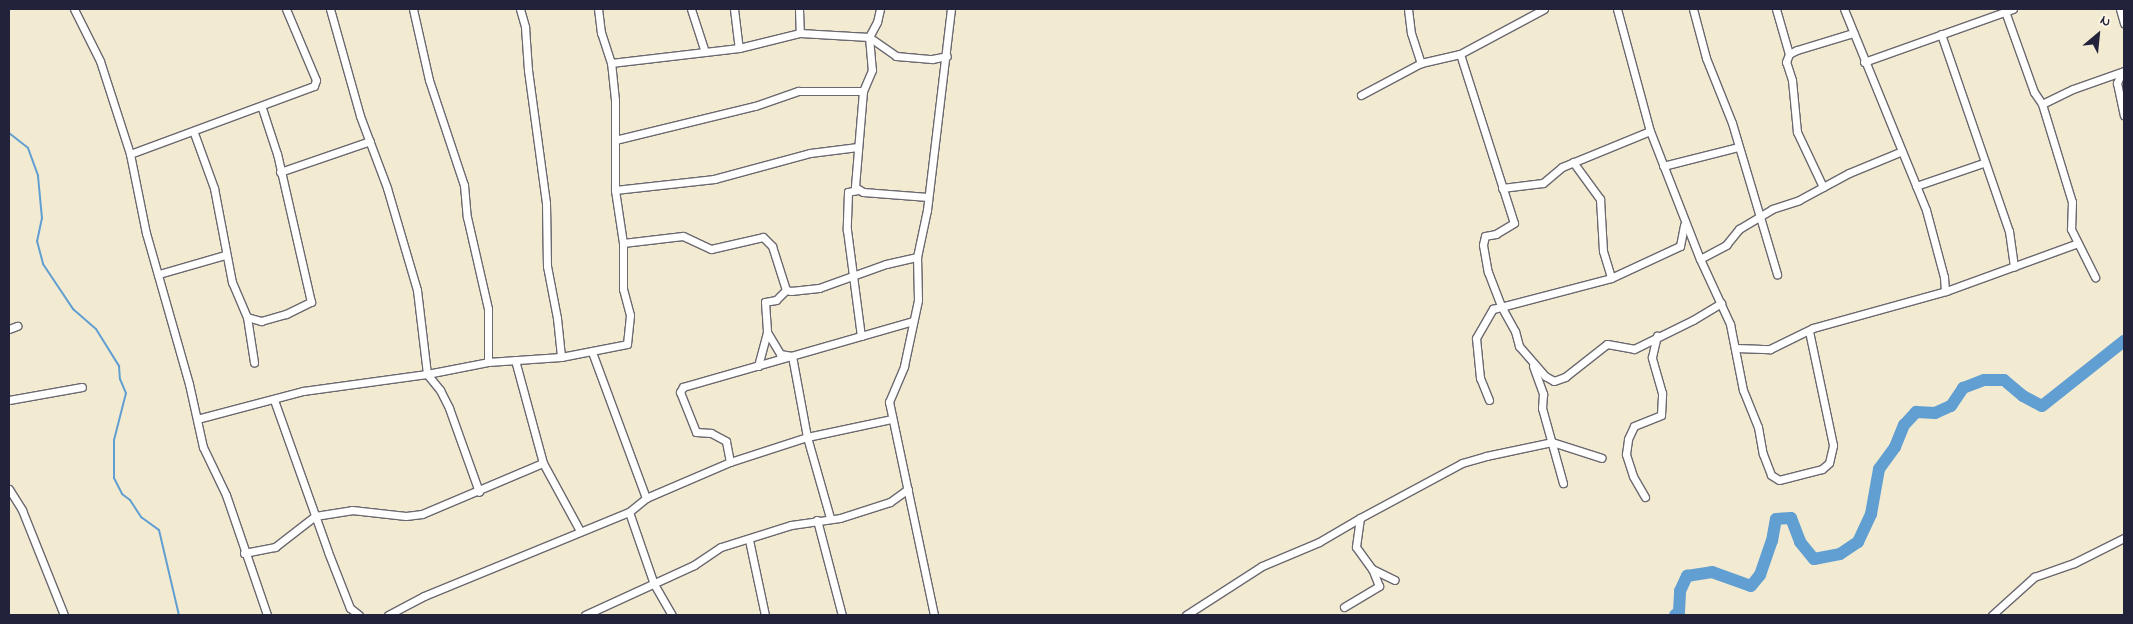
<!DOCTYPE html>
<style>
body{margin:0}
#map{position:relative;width:2133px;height:624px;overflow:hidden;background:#f3ebd1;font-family:"Indie Flower",sans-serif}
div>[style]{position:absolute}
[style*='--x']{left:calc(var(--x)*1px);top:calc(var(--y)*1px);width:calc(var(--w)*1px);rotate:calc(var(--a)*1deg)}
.stream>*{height:2px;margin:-1px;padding:0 1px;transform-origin:1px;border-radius:1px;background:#619fd2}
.river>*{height:12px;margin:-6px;padding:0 6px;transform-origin:6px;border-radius:6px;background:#619fd2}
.roads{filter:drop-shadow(1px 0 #6b6870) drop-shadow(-1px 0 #6b6870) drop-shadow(0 1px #6b6870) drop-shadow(0 -1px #6b6870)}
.minor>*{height:7px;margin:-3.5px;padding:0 3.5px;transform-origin:3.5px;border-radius:3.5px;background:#fff}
span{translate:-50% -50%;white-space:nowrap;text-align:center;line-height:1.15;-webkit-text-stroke:5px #fcf5e5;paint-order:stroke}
.frame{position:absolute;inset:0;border:10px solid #22223b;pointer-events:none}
.north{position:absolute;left:2073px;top:10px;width:50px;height:50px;-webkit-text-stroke:4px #fcf5e5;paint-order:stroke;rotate:28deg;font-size:14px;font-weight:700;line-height:20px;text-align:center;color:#22223b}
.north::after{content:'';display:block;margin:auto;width:18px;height:22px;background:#22223b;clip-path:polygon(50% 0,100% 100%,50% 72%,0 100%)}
</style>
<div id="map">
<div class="stream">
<div style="--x:9;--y:133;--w:24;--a:38"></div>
<div style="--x:28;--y:148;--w:30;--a:70"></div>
<div style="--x:38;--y:176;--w:42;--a:84.6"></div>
<div style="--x:42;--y:218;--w:24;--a:102"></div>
<div style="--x:37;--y:241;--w:24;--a:75"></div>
<div style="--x:43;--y:264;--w:54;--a:56.3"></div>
<div style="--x:73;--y:309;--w:30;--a:41"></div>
<div style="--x:96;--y:329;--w:44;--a:58.1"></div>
<div style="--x:119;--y:366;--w:13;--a:86"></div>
<div style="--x:120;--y:379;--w:15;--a:67"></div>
<div style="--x:126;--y:393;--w:49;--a:104.3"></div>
<div style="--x:114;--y:440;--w:38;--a:90"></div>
<div style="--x:114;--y:478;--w:18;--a:63"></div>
<div style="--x:122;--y:494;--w:10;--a:37"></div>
<div style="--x:130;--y:500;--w:20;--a:57"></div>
<div style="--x:141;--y:517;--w:22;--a:36"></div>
<div style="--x:159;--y:530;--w:87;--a:76.8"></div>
</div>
<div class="river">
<div style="--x:1675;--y:615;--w:5;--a:-37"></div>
<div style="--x:1679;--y:612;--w:21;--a:-87"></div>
<div style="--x:1680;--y:591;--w:17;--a:-65"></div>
<div style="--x:1687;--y:576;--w:25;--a:-9"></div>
<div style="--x:1712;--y:572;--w:41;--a:19.7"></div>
<div style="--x:1751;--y:586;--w:14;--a:-51"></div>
<div style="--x:1760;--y:575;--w:36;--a:-71"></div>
<div style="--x:1772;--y:541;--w:22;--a:-80"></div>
<div style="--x:1776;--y:519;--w:15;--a:-4"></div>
<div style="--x:1791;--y:518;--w:26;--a:69"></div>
<div style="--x:1800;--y:542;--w:22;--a:51"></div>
<div style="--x:1814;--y:559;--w:26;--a:-11"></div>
<div style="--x:1840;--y:554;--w:22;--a:-34"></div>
<div style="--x:1858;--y:542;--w:31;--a:-65"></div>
<div style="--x:1871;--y:514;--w:46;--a:-79.9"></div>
<div style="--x:1879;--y:469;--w:27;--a:-54"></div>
<div style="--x:1895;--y:447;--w:24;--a:-68"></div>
<div style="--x:1904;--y:425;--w:18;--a:-47"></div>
<div style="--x:1916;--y:412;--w:19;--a:3"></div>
<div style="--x:1935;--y:413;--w:17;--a:-24"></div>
<div style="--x:1951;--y:406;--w:22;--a:-56"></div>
<div style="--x:1963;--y:388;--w:22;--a:-21"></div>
<div style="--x:1984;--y:380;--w:20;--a:0"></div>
<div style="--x:2004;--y:380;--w:25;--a:40"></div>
<div style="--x:2023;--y:396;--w:21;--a:28"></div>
<div style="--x:2042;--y:406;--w:105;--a:-38.4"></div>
</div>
<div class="roads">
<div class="minor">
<div style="--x:74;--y:9;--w:58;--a:63.4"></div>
<div style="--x:100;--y:61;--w:98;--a:72.1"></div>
<div style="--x:130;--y:154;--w:81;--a:78.6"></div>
<div style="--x:146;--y:233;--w:157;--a:74.1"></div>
<div style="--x:189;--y:384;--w:65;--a:77.5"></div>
<div style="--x:203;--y:447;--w:53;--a:64.4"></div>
<div style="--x:226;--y:495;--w:127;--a:71.1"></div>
<div style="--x:330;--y:9;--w:111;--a:74.3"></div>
<div style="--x:360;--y:116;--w:77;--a:69.4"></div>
<div style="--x:387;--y:188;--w:106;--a:73.6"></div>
<div style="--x:417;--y:290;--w:85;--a:83.2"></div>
<div style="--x:427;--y:374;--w:21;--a:51"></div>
<div style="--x:440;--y:390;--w:20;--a:63"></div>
<div style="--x:449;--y:408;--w:89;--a:70.3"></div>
<div style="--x:413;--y:9;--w:73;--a:77.3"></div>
<div style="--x:429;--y:80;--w:111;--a:71.6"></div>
<div style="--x:464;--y:185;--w:32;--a:85"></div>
<div style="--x:467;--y:217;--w:94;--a:77.1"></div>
<div style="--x:488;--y:309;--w:53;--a:90"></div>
<div style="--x:520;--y:9;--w:19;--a:74"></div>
<div style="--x:525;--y:27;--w:43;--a:86"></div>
<div style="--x:528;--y:70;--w:134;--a:82.3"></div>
<div style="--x:546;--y:203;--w:63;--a:89.1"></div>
<div style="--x:547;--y:266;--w:53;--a:79.1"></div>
<div style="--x:557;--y:318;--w:39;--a:84"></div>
<div style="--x:691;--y:9;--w:45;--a:72"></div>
<div style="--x:734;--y:9;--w:39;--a:83"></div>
<div style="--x:799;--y:9;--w:24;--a:88"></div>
<div style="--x:880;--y:9;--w:13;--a:103"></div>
<div style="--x:877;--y:22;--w:17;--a:118"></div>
<div style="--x:869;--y:37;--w:33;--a:85"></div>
<div style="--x:872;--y:70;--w:23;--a:113"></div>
<div style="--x:863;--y:91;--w:96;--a:94.8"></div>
<div style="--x:855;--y:187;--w:9;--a:32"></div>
<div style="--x:863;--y:192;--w:65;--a:4.4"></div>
<div style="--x:1408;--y:9;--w:24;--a:83"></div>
<div style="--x:1411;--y:33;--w:32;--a:72"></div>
<div style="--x:1421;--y:63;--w:40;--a:-13"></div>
<div style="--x:1460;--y:54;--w:95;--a:-28.2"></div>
<div style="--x:1617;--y:9;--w:126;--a:74.9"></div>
<div style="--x:1650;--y:131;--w:137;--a:68.7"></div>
<div style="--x:1700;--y:259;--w:72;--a:65.2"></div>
<div style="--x:1730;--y:324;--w:67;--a:78.9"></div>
<div style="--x:1743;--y:390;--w:40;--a:68"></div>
<div style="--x:1758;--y:427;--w:27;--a:80"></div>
<div style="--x:1763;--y:454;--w:22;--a:69"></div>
<div style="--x:1771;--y:475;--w:9;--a:32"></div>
<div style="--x:1779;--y:480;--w:44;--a:-14.3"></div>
<div style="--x:1822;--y:469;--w:9;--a:-41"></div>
<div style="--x:1829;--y:463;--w:18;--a:-77"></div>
<div style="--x:1833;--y:445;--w:116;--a:-101.9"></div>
<div style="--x:1693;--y:9;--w:51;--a:75.1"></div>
<div style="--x:1706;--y:58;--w:70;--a:68.2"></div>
<div style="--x:1732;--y:123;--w:158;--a:73.4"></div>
<div style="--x:1776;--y:9;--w:47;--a:73.9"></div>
<div style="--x:1844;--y:9;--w:217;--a:67.8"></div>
<div style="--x:1926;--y:210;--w:69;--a:75"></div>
<div style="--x:1944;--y:277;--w:13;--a:86"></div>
<div style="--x:2120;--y:9;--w:15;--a:74"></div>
<div style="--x:2006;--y:14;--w:83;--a:70.3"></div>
<div style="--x:2034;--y:92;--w:14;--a:56"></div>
<div style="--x:2042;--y:104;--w:102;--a:73"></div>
<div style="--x:2072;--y:202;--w:27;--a:92"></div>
<div style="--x:2071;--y:229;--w:54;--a:63.4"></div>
<div style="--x:1941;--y:34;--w:208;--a:71"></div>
<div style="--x:2009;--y:231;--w:36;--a:82"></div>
<div style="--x:1460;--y:54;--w:177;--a:72.3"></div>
<div style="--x:1514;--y:223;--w:21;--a:149"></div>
<div style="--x:1496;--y:234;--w:11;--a:170"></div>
<div style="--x:1485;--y:236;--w:9;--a:103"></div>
<div style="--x:1483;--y:245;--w:27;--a:80"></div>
<div style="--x:1488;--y:272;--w:36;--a:69"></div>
<div style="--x:1501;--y:306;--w:29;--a:61"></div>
<div style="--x:1515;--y:331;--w:16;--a:75"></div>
<div style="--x:1519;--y:346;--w:40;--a:49"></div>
<div style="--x:1545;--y:376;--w:10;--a:29"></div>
<div style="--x:1554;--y:381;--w:12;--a:-20"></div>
<div style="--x:1565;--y:377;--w:53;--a:-38.2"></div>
<div style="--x:1607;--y:344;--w:27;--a:10"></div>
<div style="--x:1634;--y:349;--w:66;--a:-26.2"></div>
<div style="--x:1693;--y:320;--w:33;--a:-31"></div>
<div style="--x:1864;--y:62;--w:158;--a:-19.6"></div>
<div style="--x:611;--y:63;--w:129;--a:-6.7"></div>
<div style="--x:739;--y:48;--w:63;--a:-13.8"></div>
<div style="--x:800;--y:33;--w:69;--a:3.3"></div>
<div style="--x:869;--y:37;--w:33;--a:35"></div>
<div style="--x:896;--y:56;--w:36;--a:5"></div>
<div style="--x:932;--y:59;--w:15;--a:-11"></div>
<div style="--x:2121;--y:74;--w:10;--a:114"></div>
<div style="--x:2117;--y:83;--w:33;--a:78"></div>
<div style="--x:1361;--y:95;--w:68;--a:-28.1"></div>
<div style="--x:2042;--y:104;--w:34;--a:-26"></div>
<div style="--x:2073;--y:89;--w:54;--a:-19.4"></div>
<div style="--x:194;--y:133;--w:59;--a:70"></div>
<div style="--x:214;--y:188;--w:96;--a:79.2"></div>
<div style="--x:232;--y:282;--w:38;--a:67"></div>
<div style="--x:247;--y:317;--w:15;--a:16"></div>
<div style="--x:261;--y:321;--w:26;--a:-16"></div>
<div style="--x:286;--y:314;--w:28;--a:-26"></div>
<div style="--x:311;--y:302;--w:152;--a:-102.9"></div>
<div style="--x:277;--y:154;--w:48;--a:-108.1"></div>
<div style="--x:615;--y:140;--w:144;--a:-13.7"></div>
<div style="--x:755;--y:106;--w:46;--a:-19.2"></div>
<div style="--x:798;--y:91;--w:65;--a:0"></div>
<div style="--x:130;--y:154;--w:196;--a:-20.3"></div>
<div style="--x:314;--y:86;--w:6;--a:-72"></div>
<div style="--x:316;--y:80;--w:77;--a:-112.9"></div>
<div style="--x:1573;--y:162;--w:46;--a:53.9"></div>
<div style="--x:1600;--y:199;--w:52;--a:86.7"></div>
<div style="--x:1603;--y:251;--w:28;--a:73"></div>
<div style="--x:1663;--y:166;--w:77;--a:-14.2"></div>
<div style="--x:280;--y:172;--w:95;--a:-19"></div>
<div style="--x:1916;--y:186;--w:71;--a:-18.9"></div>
<div style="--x:1823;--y:187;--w:61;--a:-115.3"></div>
<div style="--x:1797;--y:132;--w:52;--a:-95.5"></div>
<div style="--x:1792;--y:80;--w:19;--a:-108"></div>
<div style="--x:1786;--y:62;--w:9;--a:-69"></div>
<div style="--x:1789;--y:54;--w:9;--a:-27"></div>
<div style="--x:1797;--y:50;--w:59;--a:-16.9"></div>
<div style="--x:1502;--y:188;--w:41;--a:-7"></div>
<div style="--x:1543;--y:183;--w:25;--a:-40"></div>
<div style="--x:1562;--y:167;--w:95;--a:-22.2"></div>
<div style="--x:615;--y:190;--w:100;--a:-6.3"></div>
<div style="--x:714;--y:179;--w:99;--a:-15.2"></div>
<div style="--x:810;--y:153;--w:48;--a:-7.1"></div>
<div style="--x:858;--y:190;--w:10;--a:169"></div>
<div style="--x:848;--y:192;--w:38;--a:92"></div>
<div style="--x:847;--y:230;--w:107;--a:82.5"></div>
<div style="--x:623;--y:243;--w:60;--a:-6.7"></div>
<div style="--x:683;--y:236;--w:31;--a:25"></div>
<div style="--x:711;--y:249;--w:53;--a:-13"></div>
<div style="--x:763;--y:237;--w:13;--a:45"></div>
<div style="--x:772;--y:246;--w:46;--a:72.3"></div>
<div style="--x:786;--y:290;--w:5;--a:11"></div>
<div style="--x:791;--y:291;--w:28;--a:-6"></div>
<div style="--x:819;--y:288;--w:71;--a:-19.7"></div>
<div style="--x:886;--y:264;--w:32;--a:-13"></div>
<div style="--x:1700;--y:259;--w:30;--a:-28"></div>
<div style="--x:1726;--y:245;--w:21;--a:-51"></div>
<div style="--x:1739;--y:229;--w:39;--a:-31"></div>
<div style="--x:1772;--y:209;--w:28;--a:-18"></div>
<div style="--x:1799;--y:200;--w:57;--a:-28.4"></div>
<div style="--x:1849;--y:173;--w:57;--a:-22.5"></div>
<div style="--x:159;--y:274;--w:69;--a:-16.1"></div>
<div style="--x:786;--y:290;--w:14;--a:135"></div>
<div style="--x:776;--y:300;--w:11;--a:170"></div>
<div style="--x:765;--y:302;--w:30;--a:86"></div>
<div style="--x:767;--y:332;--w:26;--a:59"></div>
<div style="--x:780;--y:354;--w:12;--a:9"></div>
<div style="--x:792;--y:356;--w:82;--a:79.5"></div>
<div style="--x:807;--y:437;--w:84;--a:74.1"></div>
<div style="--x:247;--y:317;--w:46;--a:81.2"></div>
<div style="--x:9;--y:329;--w:9;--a:-21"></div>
<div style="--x:1736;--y:348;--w:34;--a:2"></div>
<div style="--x:1770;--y:349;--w:48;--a:-26"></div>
<div style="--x:1813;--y:328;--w:138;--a:-15.5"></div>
<div style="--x:1946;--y:291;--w:140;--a:-20"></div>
<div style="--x:592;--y:352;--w:156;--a:69.7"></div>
<div style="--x:515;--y:360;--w:107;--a:74.8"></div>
<div style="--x:543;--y:463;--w:77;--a:61.4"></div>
<div style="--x:758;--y:366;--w:35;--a:-75"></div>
<div style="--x:1533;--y:366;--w:30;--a:70"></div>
<div style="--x:1543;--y:394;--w:14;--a:94"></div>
<div style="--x:1542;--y:408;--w:78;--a:74.4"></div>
<div style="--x:9;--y:400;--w:74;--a:-10.1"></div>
<div style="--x:274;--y:400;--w:161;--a:70.4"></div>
<div style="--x:328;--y:552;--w:60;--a:68.6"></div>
<div style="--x:350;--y:608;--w:11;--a:38"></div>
<div style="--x:1489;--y:400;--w:24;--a:-112"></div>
<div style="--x:1480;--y:378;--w:40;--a:-95.7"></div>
<div style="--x:1476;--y:338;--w:34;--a:-60"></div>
<div style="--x:1493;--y:309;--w:122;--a:-14.7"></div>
<div style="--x:1611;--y:278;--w:76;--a:-24.9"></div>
<div style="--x:1680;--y:246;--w:21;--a:-79"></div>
<div style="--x:197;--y:419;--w:110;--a:-14.8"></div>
<div style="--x:303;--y:391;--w:125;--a:-7.8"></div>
<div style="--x:427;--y:374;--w:62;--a:-11.1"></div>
<div style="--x:488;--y:362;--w:73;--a:-3.9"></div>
<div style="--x:561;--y:357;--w:67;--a:-11.1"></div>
<div style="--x:627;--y:344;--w:29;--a:-84"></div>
<div style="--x:630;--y:315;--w:27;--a:-105"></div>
<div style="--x:623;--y:289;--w:46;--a:-90"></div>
<div style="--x:623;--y:243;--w:54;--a:-98.6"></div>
<div style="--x:615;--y:190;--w:90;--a:-90"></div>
<div style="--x:615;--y:100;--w:37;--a:-96"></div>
<div style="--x:611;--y:63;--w:32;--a:-108"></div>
<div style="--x:601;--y:33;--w:24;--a:-97"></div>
<div style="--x:730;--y:462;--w:21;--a:-101"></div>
<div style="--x:726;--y:441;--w:17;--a:-152"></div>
<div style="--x:711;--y:433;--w:15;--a:-176"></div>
<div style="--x:696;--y:432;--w:43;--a:-111.8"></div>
<div style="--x:680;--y:392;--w:6;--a:-59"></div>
<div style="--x:683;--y:387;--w:239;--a:-16"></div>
<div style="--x:9;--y:489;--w:25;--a:58"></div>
<div style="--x:22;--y:510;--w:113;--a:68.2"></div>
<div style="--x:1645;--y:497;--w:24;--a:-120"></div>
<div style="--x:1633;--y:476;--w:23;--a:-108"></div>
<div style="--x:1626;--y:454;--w:15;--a:-82"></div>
<div style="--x:1628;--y:439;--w:14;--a:-65"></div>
<div style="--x:1634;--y:426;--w:29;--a:-22"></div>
<div style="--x:1661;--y:415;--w:22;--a:-87"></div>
<div style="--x:1662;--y:393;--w:37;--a:-106"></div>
<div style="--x:1652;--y:357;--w:22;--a:-77"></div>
<div style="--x:629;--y:512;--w:76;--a:70.9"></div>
<div style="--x:654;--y:584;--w:36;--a:60"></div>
<div style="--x:1360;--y:518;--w:116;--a:-28.3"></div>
<div style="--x:1462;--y:463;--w:25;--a:-16"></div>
<div style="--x:1486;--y:456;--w:67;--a:-12"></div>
<div style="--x:1552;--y:442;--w:52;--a:17.7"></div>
<div style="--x:817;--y:520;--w:98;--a:75.3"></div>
<div style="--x:749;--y:540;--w:77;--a:78"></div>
<div style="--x:244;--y:553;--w:32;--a:-11"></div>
<div style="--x:275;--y:547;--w:51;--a:-37.8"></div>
<div style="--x:315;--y:516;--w:37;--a:-9"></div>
<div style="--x:352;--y:510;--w:54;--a:6.3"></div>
<div style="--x:406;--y:516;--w:16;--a:-7"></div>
<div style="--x:422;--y:514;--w:131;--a:-22.9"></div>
<div style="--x:1344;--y:607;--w:41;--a:-31"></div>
<div style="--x:1379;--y:586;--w:18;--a:-112"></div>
<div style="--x:388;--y:615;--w:41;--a:-27.8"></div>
<div style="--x:424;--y:596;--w:222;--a:-22.3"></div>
<div style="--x:629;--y:512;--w:22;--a:-39"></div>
<div style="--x:646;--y:498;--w:91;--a:-23.2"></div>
<div style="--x:730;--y:462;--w:81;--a:-18"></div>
<div style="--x:807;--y:437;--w:87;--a:-12"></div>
<div style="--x:585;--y:615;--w:120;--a:-24.6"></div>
<div style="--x:694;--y:565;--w:32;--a:-34"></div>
<div style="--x:721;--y:547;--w:73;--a:-17.4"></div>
<div style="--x:791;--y:525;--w:49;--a:-8.1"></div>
<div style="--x:840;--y:518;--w:52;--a:-17.7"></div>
<div style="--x:890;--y:502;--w:22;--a:-36"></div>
<div style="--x:934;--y:615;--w:218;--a:-101.9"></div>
<div style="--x:889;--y:402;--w:39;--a:-67"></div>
<div style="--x:904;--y:366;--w:67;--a:-78"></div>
<div style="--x:918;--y:300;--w:43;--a:-91.3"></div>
<div style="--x:917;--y:257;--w:48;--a:-78"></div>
<div style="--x:927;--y:210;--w:202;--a:-83.2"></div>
<div style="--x:1186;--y:615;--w:90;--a:-32.8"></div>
<div style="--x:1262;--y:566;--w:62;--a:-22.8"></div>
<div style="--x:1319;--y:542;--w:48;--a:-30.3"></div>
<div style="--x:1360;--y:518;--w:29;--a:98"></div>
<div style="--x:1356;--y:547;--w:27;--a:54"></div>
<div style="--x:1372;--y:569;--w:25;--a:26"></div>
<div style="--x:1992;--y:615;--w:57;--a:-42.1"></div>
<div style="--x:2034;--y:577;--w:42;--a:-19.3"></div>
<div style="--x:2074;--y:563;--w:56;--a:-26.6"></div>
</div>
</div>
<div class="frame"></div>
<div class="north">N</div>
</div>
